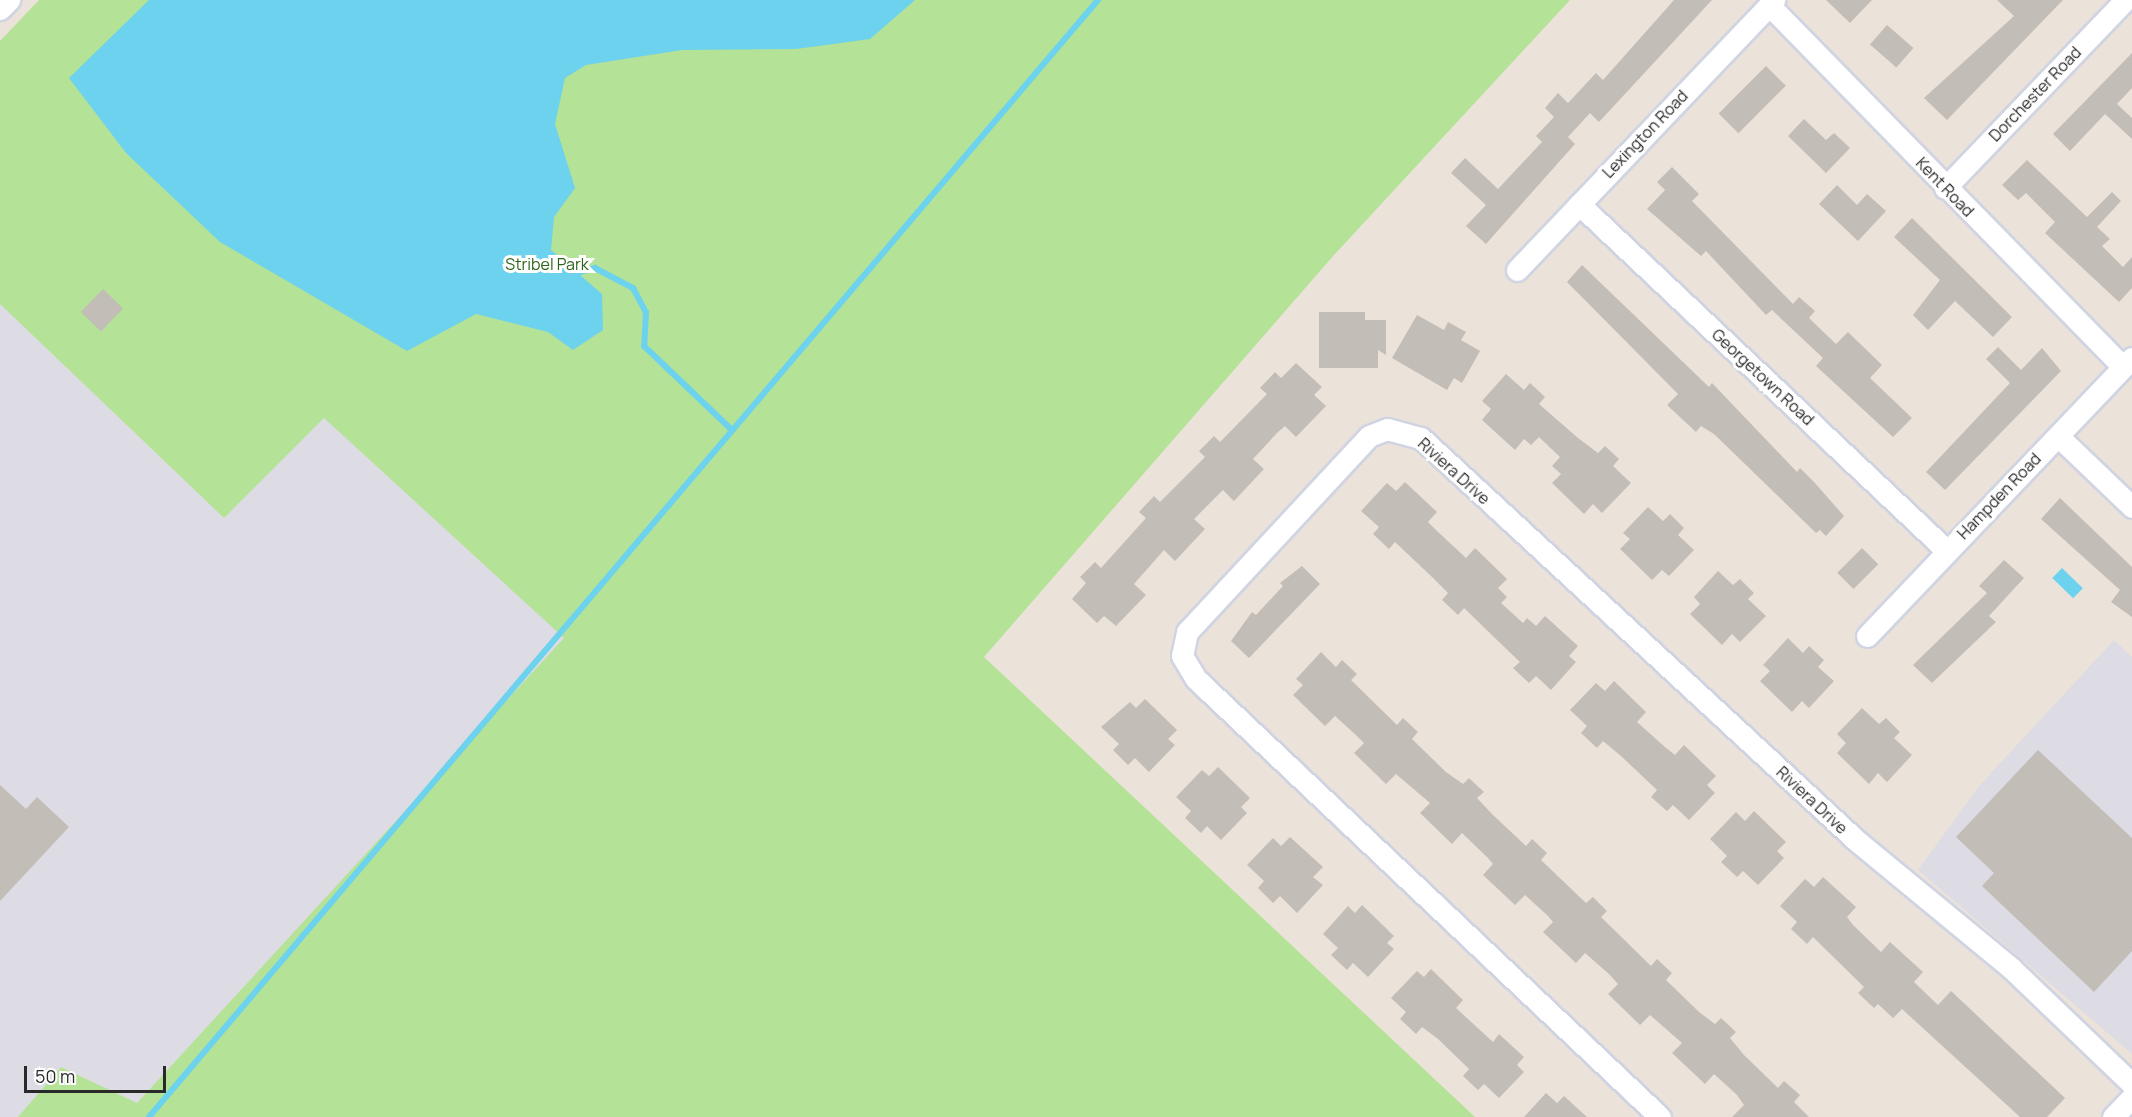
<!DOCTYPE html>
<style>
body{margin:0}
#map{position:relative;width:2132px;height:1117px;overflow:hidden;background:#ebe3da;font-family:Manrope,sans-serif}
div>[style]{position:absolute}
[style*='--x']{left:calc(var(--x)*1px);top:calc(var(--y)*1px);width:calc(var(--w)*1px);rotate:calc(var(--a)*1deg)}
.industrial>*{inset:0;background:#dddbe3}
.green>*{inset:0;background:#b4e296}
.water>*{inset:0;background:#6cd2ee;transform-origin:0 0}
.stream>*{height:6px;margin:-3px;padding:0 3px;transform-origin:3px;border-radius:3px;background:#6cd2ee}
.building>*{inset:0;background:#c3bdb7;transform-origin:0 0}
.roads{filter:drop-shadow(2px 0 #d0d4e2) drop-shadow(-2px 0 #d0d4e2) drop-shadow(0 2px #d0d4e2) drop-shadow(0 -2px #d0d4e2)}
.minor>*{height:21px;margin:-10.5px;padding:0 10.5px;transform-origin:10.5px;border-radius:10.5px;background:#fff}
span{translate:-50% -50%;white-space:nowrap;text-align:center;line-height:1.15;-webkit-text-stroke:6px #fff;paint-order:stroke}
.street-label{font-size:16px;color:#292929}
.park-label{font-size:16px;color:#2d6519}
.scale{position:absolute;left:24px;top:1066px;width:142px;height:27px;box-sizing:border-box;border:3px solid #292929;border-top:0;padding-left:8px;font-size:18px;line-height:21px;white-space:nowrap;color:#292929;-webkit-text-stroke:4px #fff;paint-order:stroke}
</style>
<div id="map">
<div class="industrial">
<div style="clip-path:polygon(0 304px,224px 518px,324px 417px,565px 638px,137px 1103px,61px 1067px,18px 1117px,0 1117px)"></div>
<div style="clip-path:polygon(2114px 640px,2132px 657px,2132px 1054px,1918px 870px,1980px 785px)"></div>
</div>
<div class="green">
<div style="clip-path:polygon(39px 0,1570px 0,1334px 255px,984px 657px,1475px 1117px,18px 1117px,61px 1067px,137px 1103px,564px 638px,324px 418px,224px 518px,0 304px,0 41px)"></div>
</div>
<div class="water">
<div style="clip-path:polygon(149px 0,915px 0,870px 39px,796px 49px,682px 50px,586px 65px,565px 78px,555px 124px,575px 188px,554px 217px,551px 250px,602px 294px,603px 330px,573px 350px,548px 332px,476px 314px,407px 351px,220px 242px,126px 153px,69px 78px)"></div>
<div style="left:2062px;top:568px;width:29px;height:14px;rotate:44deg"></div>
</div>
<div class="stream">
<div style="--x:577;--y:273;--w:19;--a:-16"></div>
<div style="--x:595;--y:268;--w:43;--a:27.8"></div>
<div style="--x:633;--y:288;--w:27;--a:62"></div>
<div style="--x:646;--y:312;--w:34;--a:93"></div>
<div style="--x:644;--y:346;--w:122;--a:43.7"></div>
<div style="--x:149;--y:1117;--w:1466;--a:-49.65"></div>
</div>
<div class="building">
<div style="clip-path:polygon(1674px 0,1712px 0,1599px 122px,1590px 113px,1568px 137px,1575px 144px,1486px 244px,1466px 226px,1486px 205px,1451px 173px,1465px 158px,1498px 189px,1542px 142px,1536px 136px,1554px 117px,1545px 108px,1558px 93px,1568px 103px,1596px 73px,1603px 80px)"></div>
<div style="clip-path:polygon(1826px 0,1872px 0,1850px 23px)"></div>
<div style="clip-path:polygon(1997px 0,2063px 0,1947px 120px,1924px 98px,2014px 16px)"></div>
<div style="left:1887px;top:25px;width:35px;height:26px;rotate:41deg"></div>
<div style="clip-path:polygon(2132px 53px,2132px 88px,2117px 104px,2132px 118px,2132px 139px,2105px 114px,2070px 151px,2053px 134px)"></div>
<div style="left:1766px;top:66px;width:28px;height:67px;rotate:45deg"></div>
<div style="clip-path:polygon(1804px 119px,1826px 140px,1834px 133px,1850px 148px,1826px 173px,1788px 136px)"></div>
<div style="clip-path:polygon(2027px 160px,2087px 217px,2112px 192px,2121px 201px,2097px 227px,2110px 239px,2102px 246px,2123px 267px,2132px 257px,2132px 288px,2119px 302px,2045px 233px,2055px 222px,2026px 193px,2018px 200px,2002px 185px)"></div>
<div style="clip-path:polygon(1672px 167px,1699px 194px,1692px 201px,1793px 304px,1799px 297px,1815px 311px,1809px 318px,1836px 344px,1848px 332px,1882px 365px,1870px 378px,1912px 418px,1893px 437px,1816px 366px,1823px 358px,1772px 310px,1766px 315px,1706px 251px,1701px 256px,1647px 209px,1665px 190px,1657px 182px)"></div>
<div style="clip-path:polygon(1837px 185px,1857px 205px,1867px 194px,1886px 211px,1858px 241px,1819px 204px)"></div>
<div style="clip-path:polygon(1912px 218px,2012px 317px,1993px 337px,1955px 301px,1928px 330px,1913px 315px,1940px 280px,1894px 237px)"></div>
<div style="clip-path:polygon(1582px 265px,1709px 387px,1712px 383px,1797px 472px,1800px 468px,1814px 482px,1844px 516px,1826px 536px,1820px 530px,1816px 533px,1714px 434px,1701px 426px,1696px 432px,1667px 405px,1678px 394px,1567px 282px)"></div>
<div style="left:103px;top:289px;width:28px;height:32px;rotate:44deg"></div>
<div style="clip-path:polygon(1319px 312px,1365px 312px,1365px 320px,1386px 320px,1386px 355px,1378px 350px,1378px 368px,1319px 368px)"></div>
<div style="clip-path:polygon(1417px 315px,1444px 330px,1448px 322px,1466px 332px,1461px 340px,1480px 351px,1462px 383px,1454px 378px,1447px 390px,1392px 358px)"></div>
<div style="clip-path:polygon(1998px 347px,2021px 370px,2042px 348px,2061px 371px,1945px 490px,1926px 472px,2010px 383px,1986px 359px)"></div>
<div style="clip-path:polygon(1296px 363px,1322px 387px,1314px 395px,1326px 406px,1296px 437px,1285px 426px,1277px 433px,1253px 459px,1264px 469px,1234px 501px,1223px 490px,1194px 519px,1205px 529px,1175px 561px,1164px 550px,1134px 584px,1146px 595px,1116px 626px,1104px 616px,1097px 623px,1072px 599px,1086px 583px,1080px 577px,1095px 562px,1101px 568px,1146px 518px,1139px 512px,1154px 496px,1160px 502px,1205px 457px,1199px 451px,1214px 436px,1220px 442px,1267px 394px,1260px 388px,1275px 372px,1281px 378px)"></div>
<div style="clip-path:polygon(1506px 374px,1524px 390px,1530px 383px,1545px 397px,1539px 404px,1578px 438px,1598px 453px,1605px 446px,1619px 459px,1613px 466px,1631px 483px,1602px 513px,1593px 504px,1584px 514px,1552px 483px,1561px 474px,1552px 466px,1560px 457px,1539px 437px,1531px 445px,1524px 439px,1515px 450px,1482px 420px,1491px 409px,1482px 401px)"></div>
<div style="clip-path:polygon(1405px 482px,1437px 512px,1428px 522px,1437px 531px,1466px 558px,1475px 548px,1507px 579px,1498px 588px,1507px 597px,1501px 603px,1523px 623px,1527px 618px,1536px 626px,1545px 616px,1578px 646px,1569px 656px,1576px 662px,1551px 690px,1536px 676px,1529px 683px,1513px 668px,1520px 662px,1497px 640px,1464px 608px,1458px 615px,1442px 600px,1448px 593px,1431px 576px,1395px 542px,1389px 549px,1373px 534px,1379px 527px,1361px 511px,1387px 483px,1396px 491px)"></div>
<div style="clip-path:polygon(2060px 498px,2132px 567px,2132px 617px,2111px 602px,2120px 590px,2041px 519px)"></div>
<div style="clip-path:polygon(1648px 507px,1663px 521px,1670px 514px,1684px 528px,1678px 535px,1694px 550px,1669px 576px,1662px 570px,1652px 580px,1620px 549px,1630px 539px,1623px 533px)"></div>
<div style="left:1862px;top:548px;width:23px;height:35px;rotate:45deg"></div>
<div style="clip-path:polygon(2004px 560px,2024px 578px,1989px 616px,1996px 622px,1932px 683px,1913px 665px,1987px 593px,1979px 586px)"></div>
<div style="clip-path:polygon(1302px 566px,1320px 584px,1249px 658px,1231px 641px,1252px 612px,1256px 615px,1283px 586px,1280px 583px)"></div>
<div style="clip-path:polygon(1718px 571px,1733px 585px,1740px 579px,1754px 593px,1748px 599px,1766px 616px,1740px 642px,1732px 634px,1722px 645px,1690px 614px,1700px 604px,1694px 597px)"></div>
<div style="clip-path:polygon(1788px 638px,1803px 653px,1809px 646px,1824px 660px,1818px 667px,1834px 681px,1809px 708px,1802px 701px,1792px 712px,1760px 681px,1770px 671px,1763px 665px)"></div>
<div style="clip-path:polygon(1321px 652px,1336px 667px,1342px 660px,1357px 674px,1351px 680px,1397px 725px,1403px 718px,1418px 732px,1412px 739px,1446px 772px,1463px 784px,1469px 778px,1484px 792px,1477px 798px,1492px 814px,1526px 846px,1532px 839px,1547px 853px,1541px 860px,1586px 903px,1593px 897px,1607px 911px,1601px 917px,1651px 966px,1657px 959px,1672px 973px,1666px 980px,1699px 1012px,1715px 1024px,1721px 1018px,1736px 1032px,1730px 1038px,1744px 1055px,1778px 1088px,1784px 1081px,1800px 1095px,1794px 1102px,1809px 1117px,1732px 1117px,1744px 1105px,1737px 1095px,1714px 1074px,1705px 1084px,1672px 1053px,1682px 1043px,1650px 1015px,1640px 1025px,1608px 994px,1618px 984px,1610px 975px,1585px 953px,1576px 963px,1543px 932px,1553px 922px,1547px 915px,1525px 895px,1515px 905px,1483px 875px,1493px 864px,1487px 857px,1462px 833px,1452px 844px,1420px 813px,1430px 803px,1396px 774px,1386px 784px,1354px 753px,1364px 743px,1358px 737px,1335px 716px,1325px 726px,1293px 695px,1303px 685px,1296px 679px)"></div>
<div style="clip-path:polygon(1614px 681px,1646px 712px,1637px 722px,1665px 747px,1675px 755px,1684px 745px,1716px 776px,1707px 785px,1715px 793px,1689px 820px,1673px 805px,1667px 811px,1651px 797px,1657px 790px,1621px 756px,1603px 741px,1597px 748px,1581px 733px,1587px 726px,1570px 710px,1596px 683px,1605px 691px)"></div>
<div style="clip-path:polygon(1145px 699px,1177px 730px,1168px 739px,1175px 745px,1149px 772px,1135px 758px,1128px 765px,1113px 750px,1119px 744px,1101px 727px,1130px 702px,1136px 708px)"></div>
<div style="clip-path:polygon(1862px 708px,1879px 724px,1886px 718px,1900px 732px,1894px 738px,1912px 755px,1887px 782px,1878px 773px,1869px 784px,1837px 753px,1846px 743px,1837px 734px)"></div>
<div style="clip-path:polygon(2038px 750px,2132px 838px,2132px 951px,2094px 992px,1982px 886px,1994px 873px,1956px 837px)"></div>
<div style="clip-path:polygon(1218px 767px,1250px 798px,1241px 807px,1247px 813px,1221px 840px,1207px 826px,1201px 833px,1185px 818px,1191px 811px,1176px 797px,1202px 770px,1209px 776px)"></div>
<div style="clip-path:polygon(0 785px,26px 809px,37px 797px,69px 827px,0 901px)"></div>
<div style="clip-path:polygon(1754px 811px,1786px 842px,1777px 851px,1784px 858px,1758px 885px,1743px 871px,1737px 877px,1721px 862px,1727px 856px,1710px 839px,1736px 812px,1745px 821px)"></div>
<div style="clip-path:polygon(1290px 837px,1323px 867px,1313px 877px,1323px 885px,1297px 913px,1280px 896px,1273px 903px,1258px 888px,1264px 881px,1247px 865px,1273px 838px,1281px 846px)"></div>
<div style="clip-path:polygon(1823px 877px,1856px 907px,1847px 917px,1853px 925px,1881px 952px,1890px 942px,1923px 972px,1914px 982px,1938px 1005px,1951px 991px,2065px 1098px,2047px 1117px,2020px 1117px,1902px 1009px,1893px 1018px,1878px 1004px,1874px 1008px,1858px 993px,1864px 987px,1813px 937px,1807px 944px,1791px 929px,1797px 922px,1780px 906px,1805px 879px,1814px 887px)"></div>
<div style="clip-path:polygon(1362px 905px,1394px 936px,1387px 943px,1394px 949px,1368px 977px,1353px 963px,1347px 970px,1331px 955px,1338px 948px,1323px 934px,1348px 906px,1355px 913px)"></div>
<div style="clip-path:polygon(1431px 969px,1463px 1000px,1456px 1008px,1493px 1042px,1499px 1034px,1524px 1057px,1517px 1065px,1524px 1072px,1499px 1098px,1484px 1084px,1478px 1090px,1463px 1076px,1469px 1069px,1438px 1039px,1422px 1027px,1416px 1034px,1400px 1019px,1406px 1012px,1391px 998px,1417px 971px,1424px 977px)"></div>
<div style="clip-path:polygon(1546px 1093px,1557px 1103px,1564px 1096px,1587px 1117px,1524px 1117px)"></div>
</div>
<div class="roads">
<div class="minor">
<div style="--x:1769;--y:5;--w:506;--a:45.64"></div>
<div style="--x:0;--y:9;--w:13;--a:-45"></div>
<div style="--x:1945;--y:188;--w:260;--a:-46.2"></div>
<div style="--x:1579;--y:204;--w:504;--a:43.31"></div>
<div style="--x:1517;--y:270;--w:373;--a:-46.4"></div>
<div style="--x:2058;--y:436;--w:103;--a:43.8"></div>
<div style="--x:1867;--y:636;--w:384;--a:-46.4"></div>
<div style="--x:1660;--y:1117;--w:638;--a:-136.65"></div>
<div style="--x:1196;--y:679;--w:27;--a:-121"></div>
<div style="--x:1182;--y:656;--w:25;--a:-78"></div>
<div style="--x:1187;--y:632;--w:267;--a:-47.1"></div>
<div style="--x:1369;--y:436;--w:19;--a:-21"></div>
<div style="--x:1387;--y:429;--w:35;--a:15"></div>
<div style="--x:1421;--y:438;--w:594;--a:42.75"></div>
<div style="--x:1857;--y:841;--w:200;--a:39.5"></div>
<div style="--x:2011;--y:968;--w:168;--a:43.8"></div>
<div style="--x:2113;--y:1117;--w:28;--a:-46"></div>
</div>
</div>
<div class="street-label">
<span style="left:2035px;top:94px;rotate:-46deg">Dorchester Road</span>
<span style="left:1645px;top:134px;rotate:-46deg">Lexington Road</span>
<span style="left:1945px;top:187px;rotate:46deg">Kent Road</span>
<span style="left:1763px;top:377px;rotate:43deg">Georgetown Road</span>
<span style="left:1454px;top:471px;rotate:42deg">Riviera Drive</span>
<span style="left:1999px;top:496px;rotate:-46deg">Hampden Road</span>
<span style="left:1812px;top:800px;rotate:43deg">Riviera Drive</span>
</div>
<div class="park-label">
<span style="left:547px;top:264px">Stribel Park</span>
</div>
<div class="scale">50 m</div>
</div>
